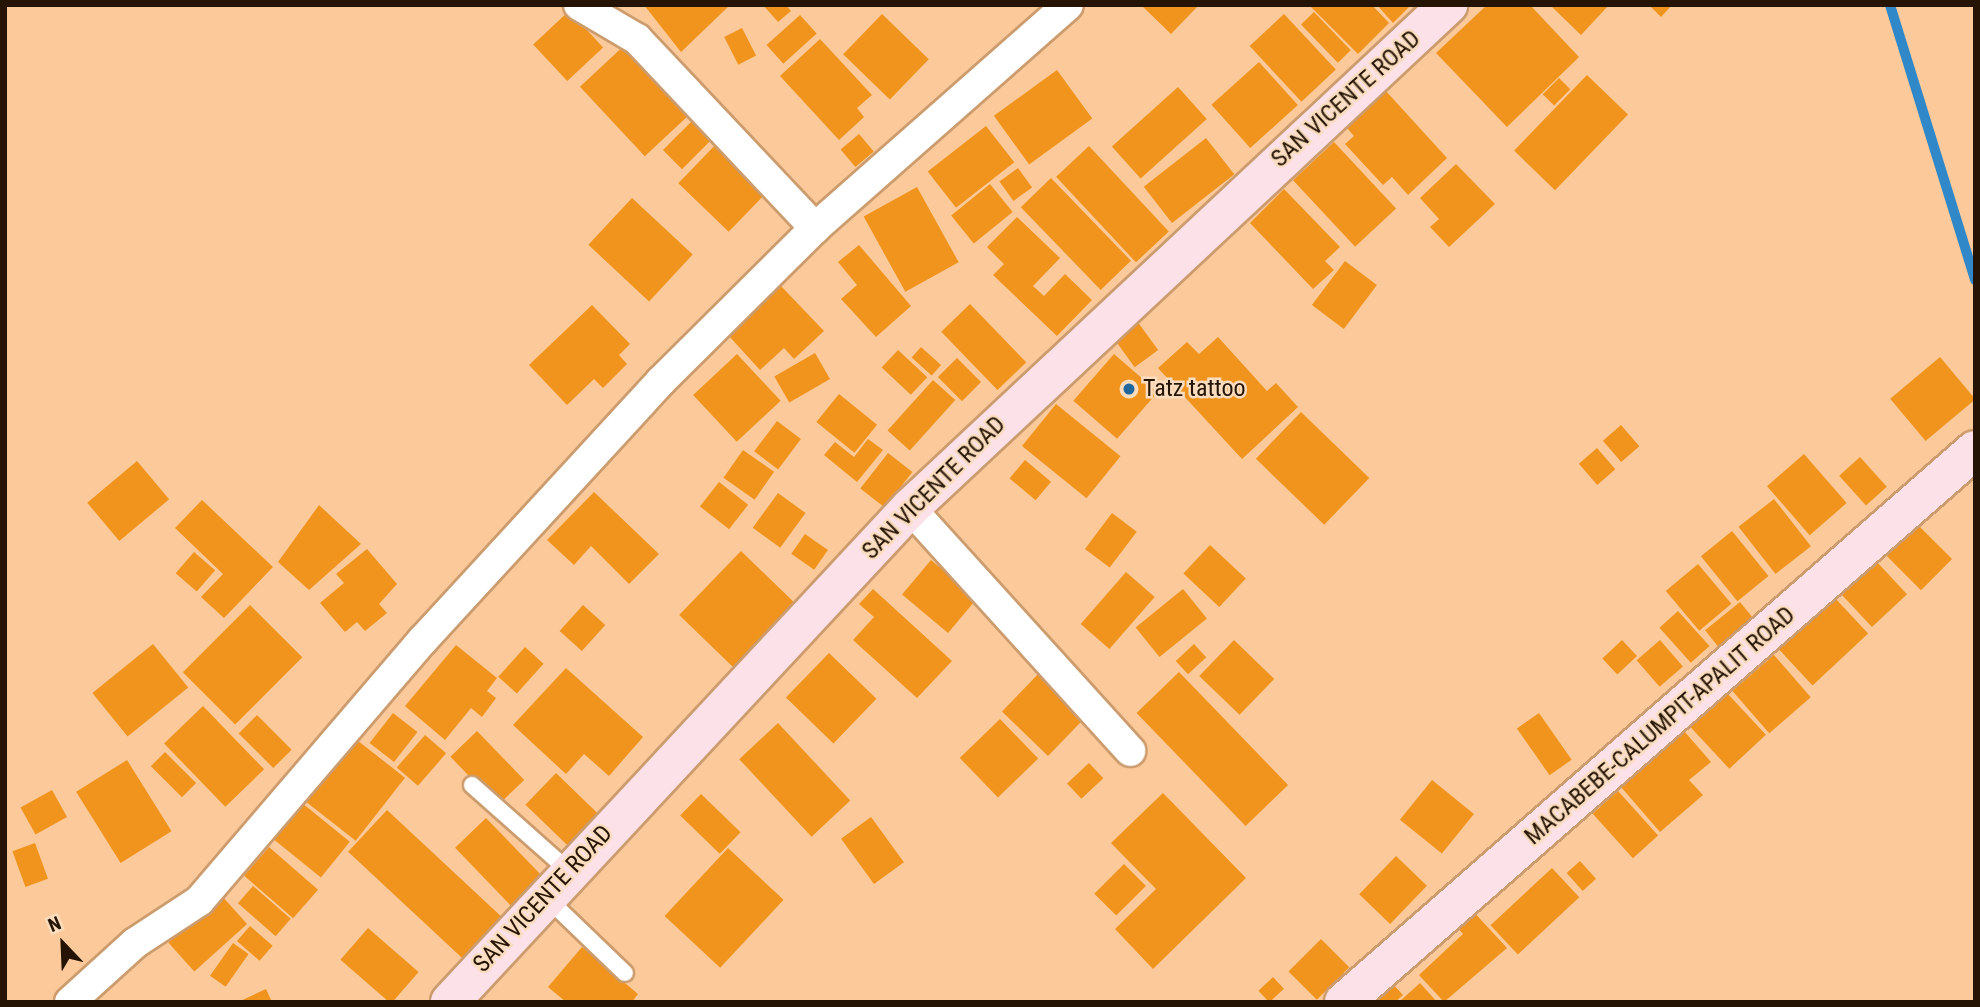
<!DOCTYPE html>
<style>
body{margin:0}
#map{position:relative;width:1980px;height:1007px;overflow:hidden;background:#fcca9a;font-family:"Roboto Condensed",sans-serif}
div>[style]{position:absolute}
[style*='--x']{left:calc(var(--x)*1px);top:calc(var(--y)*1px);width:calc(var(--w)*1px);rotate:calc(var(--a)*1deg)}
.stream>*{height:10px;margin:-5px;padding:0 5px;transform-origin:5px;border-radius:5px;background:#3188c9}
.building>*{inset:0;background:#f0941d;transform-origin:0 0}
.roads{filter:drop-shadow(2px 0 #cc9c6e) drop-shadow(-2px 0 #cc9c6e) drop-shadow(0 2px #cc9c6e) drop-shadow(0 -2px #cc9c6e)}
.lane>*{height:16px;margin:-8px;padding:0 8px;transform-origin:8px;border-radius:8px;background:#fff}
.street>*{height:30px;margin:-15px;padding:0 15px;transform-origin:15px;border-radius:15px;background:#fff}
.secondary>*{height:38px;margin:-19px;padding:0 19px;transform-origin:19px;border-radius:19px;background:#fce2e8}
.dots>*{width:19px;height:19px;translate:-50% -50%;box-sizing:border-box;border:4px solid #fadcbf;border-radius:50%}
span{translate:-50% -50%;white-space:nowrap;text-align:center;line-height:1.15;-webkit-text-stroke:5px #fadcbf;paint-order:stroke}
.street-label{font-size:24px;color:#251403}
.poi-label{font-size:24px;color:#251403}
.left{translate:0 -50%;text-align:left}
.frame{position:absolute;inset:0;border:7px solid #251403;pointer-events:none}
.north{position:absolute;left:28px;top:909px;width:70px;height:70px;-webkit-text-stroke:5px #fadcbf;paint-order:stroke;rotate:337deg;font-size:19px;font-weight:700;line-height:28px;text-align:center;color:#251403}
.north::after{content:'';display:block;margin:auto;width:24px;height:32px;background:#251403;clip-path:polygon(50% 0,100% 100%,50% 72%,0 100%)}
</style>
<div id="map">
<div class="stream">
<div style="--x:1890;--y:5;--w:288;--a:72.8"></div>
</div>
<div class="building">
<div style="clip-path:polygon(644px 5px,730px 5px,681px 52px)"></div>
<div style="clip-path:polygon(763px 5px,786px 5px,791px 11px,778px 22px)"></div>
<div style="clip-path:polygon(1141px 5px,1195px 5px,1197px 7px,1171px 34px)"></div>
<div style="clip-path:polygon(1309px 5px,1372px 5px,1389px 23px,1358px 54px)"></div>
<div style="clip-path:polygon(1377px 5px,1411px 5px,1393px 23px)"></div>
<div style="clip-path:polygon(1487px 5px,1530px 5px,1579px 57px,1507px 127px,1436px 53px)"></div>
<div style="clip-path:polygon(1550px 5px,1609px 5px,1581px 35px)"></div>
<div style="clip-path:polygon(1649px 5px,1672px 5px,1661px 17px)"></div>
<div style="left:569px;top:11px;width:50px;height:49px;rotate:47deg"></div>
<div style="left:1314px;top:12px;width:53px;height:18px;rotate:46deg"></div>
<div style="left:882px;top:14px;width:65px;height:56px;rotate:44deg"></div>
<div style="left:1284px;top:14px;width:76px;height:47px;rotate:47deg"></div>
<div style="left:800px;top:15px;width:25px;height:45px;rotate:48deg"></div>
<div style="left:742px;top:28px;width:31px;height:20px;rotate:63deg"></div>
<div style="clip-path:polygon(820px 39px,872px 95px,857px 108px,864px 117px,839px 140px,780px 76px)"></div>
<div style="left:629px;top:41px;width:95px;height:67px;rotate:47deg"></div>
<div style="left:1259px;top:62px;width:58px;height:64px;rotate:48deg"></div>
<div style="left:1057px;top:70px;width:60px;height:78px;rotate:54deg"></div>
<div style="left:1587px;top:75px;width:57px;height:105px;rotate:44deg"></div>
<div style="left:1559px;top:78px;width:16px;height:23px;rotate:45deg"></div>
<div style="left:1178px;top:87px;width:43px;height:89px;rotate:48deg"></div>
<div style="clip-path:polygon(1385px 90px,1447px 158px,1408px 195px,1392px 177px,1383px 185px,1345px 144px,1354px 136px,1346px 127px)"></div>
<div style="left:699px;top:114px;width:27px;height:51px;rotate:45deg"></div>
<div style="left:986px;top:126px;width:46px;height:74px;rotate:52deg"></div>
<div style="left:859px;top:134px;width:23px;height:24px;rotate:50deg"></div>
<div style="left:1206px;top:138px;width:46px;height:79px;rotate:52deg"></div>
<div style="left:720px;top:140px;width:70px;height:60px;rotate:44deg"></div>
<div style="left:1334px;top:142px;width:91px;height:56px;rotate:47deg"></div>
<div style="left:1089px;top:146px;width:117px;height:45px;rotate:47deg"></div>
<div style="clip-path:polygon(1456px 164px,1495px 204px,1449px 247px,1430px 227px,1439px 219px,1420px 198px)"></div>
<div style="left:1018px;top:168px;width:24px;height:23px;rotate:54deg"></div>
<div style="left:1051px;top:178px;width:115px;height:42px;rotate:46deg"></div>
<div style="left:990px;top:184px;width:36px;height:50px;rotate:51deg"></div>
<div style="left:917px;top:187px;width:86px;height:61px;rotate:61deg"></div>
<div style="clip-path:polygon(1284px 189px,1340px 247px,1325px 261px,1334px 270px,1313px 289px,1250px 223px)"></div>
<div style="left:632px;top:198px;width:83px;height:64px;rotate:43deg"></div>
<div style="clip-path:polygon(1017px 217px,1060px 258px,1033px 286px,1044px 296px,1065px 274px,1092px 300px,1057px 336px,993px 275px,1004px 264px,987px 247px)"></div>
<div style="clip-path:polygon(859px 245px,911px 306px,876px 337px,841px 299px,857px 285px,838px 262px)"></div>
<div style="left:1345px;top:261px;width:40px;height:55px;rotate:37deg"></div>
<div style="clip-path:polygon(780px 285px,824px 331px,794px 359px,784px 348px,760px 370px,728px 335px)"></div>
<div style="left:970px;top:304px;width:81px;height:40px;rotate:46deg"></div>
<div style="clip-path:polygon(592px 305px,630px 344px,619px 355px,627px 364px,603px 388px,594px 379px,567px 405px,529px 365px)"></div>
<div style="left:1137px;top:321px;width:36px;height:29px;rotate:54deg"></div>
<div style="clip-path:polygon(1218px 337px,1267px 391px,1276px 383px,1298px 407px,1242px 459px,1158px 368px,1187px 342px,1199px 354px)"></div>
<div style="left:921px;top:347px;width:27px;height:14px;rotate:42deg"></div>
<div style="left:898px;top:350px;width:40px;height:24px;rotate:43deg"></div>
<div style="left:815px;top:353px;width:30px;height:47px;rotate:60deg"></div>
<div style="left:737px;top:354px;width:64px;height:60px;rotate:47deg"></div>
<div style="left:1114px;top:354px;width:58px;height:62px;rotate:41deg"></div>
<div style="left:1940px;top:357px;width:55px;height:65px;rotate:50deg"></div>
<div style="left:957px;top:358px;width:34px;height:27px;rotate:45deg"></div>
<div style="left:933px;top:380px;width:30px;height:68px;rotate:42deg"></div>
<div style="left:839px;top:394px;width:49px;height:36px;rotate:39deg"></div>
<div style="left:1056px;top:404px;width:83px;height:54px;rotate:39deg"></div>
<div style="left:1301px;top:412px;width:95px;height:65px;rotate:44deg"></div>
<div style="left:777px;top:421px;width:30px;height:38px;rotate:37deg"></div>
<div style="left:1621px;top:425px;width:28px;height:24px;rotate:49deg"></div>
<div style="clip-path:polygon(868px 439px,883px 450px,857px 482px,824px 455px,835px 442px,854px 457px)"></div>
<div style="left:1597px;top:448px;width:28px;height:24px;rotate:49deg"></div>
<div style="left:743px;top:450px;width:38px;height:34px;rotate:35deg"></div>
<div style="left:888px;top:453px;width:31px;height:45px;rotate:38deg"></div>
<div style="left:1804px;top:454px;width:65px;height:49px;rotate:49deg"></div>
<div style="left:1860px;top:457px;width:40px;height:28px;rotate:48deg"></div>
<div style="left:1025px;top:460px;width:34px;height:24px;rotate:40deg"></div>
<div style="left:137px;top:461px;width:50px;height:65px;rotate:50deg"></div>
<div style="left:719px;top:482px;width:37px;height:31px;rotate:38deg"></div>
<div style="clip-path:polygon(594px 492px,659px 554px,629px 584px,591px 546px,574px 565px,547px 540px)"></div>
<div style="left:778px;top:493px;width:34px;height:43px;rotate:36deg"></div>
<div style="left:1774px;top:499px;width:60px;height:45px;rotate:52deg"></div>
<div style="clip-path:polygon(202px 500px,273px 567px,224px 618px,201px 597px,223px 574px,175px 528px)"></div>
<div style="clip-path:polygon(319px 505px,361px 544px,309px 590px,278px 562px)"></div>
<div style="left:1112px;top:513px;width:31px;height:45px;rotate:37deg"></div>
<div style="left:1916px;top:523px;width:51px;height:44px;rotate:45deg"></div>
<div style="left:1732px;top:531px;width:58px;height:40px;rotate:51deg"></div>
<div style="left:805px;top:534px;width:28px;height:24px;rotate:35deg"></div>
<div style="left:1210px;top:545px;width:49px;height:39px;rotate:43deg"></div>
<div style="clip-path:polygon(367px 549px,397px 584px,379px 604px,387px 613px,365px 631px,357px 622px,345px 632px,320px 603px,344px 583px,336px 574px)"></div>
<div style="left:741px;top:551px;width:77px;height:89px;rotate:44deg"></div>
<div style="left:194px;top:552px;width:28px;height:28px;rotate:41deg"></div>
<div style="left:931px;top:560px;width:60px;height:45px;rotate:40deg"></div>
<div style="left:1875px;top:560px;width:47px;height:48px;rotate:47deg"></div>
<div style="left:1698px;top:564px;width:52px;height:42px;rotate:50deg"></div>
<div style="left:1126px;top:572px;width:38px;height:69px;rotate:41deg"></div>
<div style="clip-path:polygon(873px 589px,952px 661px,917px 698px,853px 640px,874px 617px,859px 604px)"></div>
<div style="left:1183px;top:589px;width:38px;height:61px;rotate:51deg"></div>
<div style="left:1834px;top:597px;width:50px;height:76px;rotate:47deg"></div>
<div style="left:1740px;top:602px;width:21px;height:45px;rotate:51deg"></div>
<div style="left:250px;top:605px;width:74px;height:95px;rotate:45deg"></div>
<div style="left:583px;top:605px;width:30px;height:35px;rotate:42deg"></div>
<div style="left:1678px;top:611px;width:47px;height:25px;rotate:48deg"></div>
<div style="left:1234px;top:640px;width:56px;height:50px;rotate:44deg"></div>
<div style="left:1622px;top:640px;width:22px;height:27px;rotate:47deg"></div>
<div style="left:1660px;top:640px;width:35px;height:31px;rotate:49deg"></div>
<div style="left:153px;top:644px;width:56px;height:78px;rotate:51deg"></div>
<div style="left:1194px;top:644px;width:18px;height:25px;rotate:47deg"></div>
<div style="clip-path:polygon(456px 645px,497px 678px,487px 691px,496px 698px,482px 717px,471px 708px,445px 740px,405px 706px)"></div>
<div style="left:525px;top:647px;width:25px;height:40px;rotate:42deg"></div>
<div style="left:829px;top:653px;width:66px;height:62px;rotate:44deg"></div>
<div style="left:1774px;top:655px;width:56px;height:55px;rotate:49deg"></div>
<div style="clip-path:polygon(566px 668px,643px 737px,609px 776px,584px 754px,566px 774px,513px 725px)"></div>
<div style="left:1043px;top:669px;width:64px;height:59px;rotate:44deg"></div>
<div style="left:1179px;top:672px;width:157px;height:59px;rotate:46deg"></div>
<div style="left:1727px;top:693px;width:57px;height:50px;rotate:47deg"></div>
<div style="left:203px;top:706px;width:88px;height:54px;rotate:46deg"></div>
<div style="left:393px;top:713px;width:31px;height:38px;rotate:38deg"></div>
<div style="left:1539px;top:713px;width:57px;height:27px;rotate:55deg"></div>
<div style="left:257px;top:715px;width:49px;height:26px;rotate:45deg"></div>
<div style="left:1000px;top:719px;width:55px;height:56px;rotate:46deg"></div>
<div style="left:778px;top:723px;width:106px;height:53px;rotate:47deg"></div>
<div style="left:477px;top:731px;width:68px;height:37px;rotate:46deg"></div>
<div style="clip-path:polygon(1684px 731px,1711px 762px,1689px 780px,1703px 795px,1660px 832px,1621px 787px)"></div>
<div style="left:425px;top:735px;width:28px;height:43px;rotate:41deg"></div>
<div style="left:353px;top:737px;width:66px;height:80px;rotate:38deg"></div>
<div style="left:165px;top:752px;width:44px;height:20px;rotate:45deg"></div>
<div style="left:127px;top:760px;width:84px;height:60px;rotate:58deg"></div>
<div style="left:1089px;top:763px;width:21px;height:30px;rotate:47deg"></div>
<div style="left:556px;top:773px;width:74px;height:44px;rotate:44deg"></div>
<div style="left:1432px;top:780px;width:54px;height:51px;rotate:39deg"></div>
<div style="left:52px;top:790px;width:31px;height:36px;rotate:61deg"></div>
<div style="left:1618px;top:791px;width:60px;height:34px;rotate:48deg"></div>
<div style="clip-path:polygon(1163px 793px,1246px 878px,1153px 969px,1115px 929px,1156px 889px,1111px 843px)"></div>
<div style="left:701px;top:794px;width:55px;height:30px;rotate:44deg"></div>
<div style="left:297px;top:799px;width:68px;height:46px;rotate:39deg"></div>
<div style="left:387px;top:810px;width:168px;height:57px;rotate:43deg"></div>
<div style="left:871px;top:817px;width:56px;height:37px;rotate:54deg"></div>
<div style="left:486px;top:818px;width:81px;height:43px;rotate:46deg"></div>
<div style="left:35px;top:843px;width:38px;height:24px;rotate:70deg"></div>
<div style="left:269px;top:847px;width:65px;height:38px;rotate:41deg"></div>
<div style="left:728px;top:848px;width:76px;height:93px;rotate:43deg"></div>
<div style="left:1396px;top:856px;width:43px;height:53px;rotate:44deg"></div>
<div style="left:1580px;top:861px;width:24px;height:18px;rotate:48deg"></div>
<div style="left:1124px;top:864px;width:31px;height:42px;rotate:45deg"></div>
<div style="left:1552px;top:868px;width:40px;height:84px;rotate:47deg"></div>
<div style="left:253px;top:886px;width:50px;height:23px;rotate:41deg"></div>
<div style="left:221px;top:895px;width:39px;height:71px;rotate:48deg"></div>
<div style="clip-path:polygon(1471px 909px,1507px 948px,1444px 1002px,1419px 975px,1463px 934px,1455px 925px)"></div>
<div style="left:250px;top:926px;width:30px;height:20px;rotate:41deg"></div>
<div style="left:368px;top:928px;width:67px;height:42px;rotate:41deg"></div>
<div style="left:1321px;top:939px;width:40px;height:46px;rotate:45deg"></div>
<div style="left:233px;top:943px;width:19px;height:40px;rotate:35deg"></div>
<div style="clip-path:polygon(582px 947px,638px 994px,632px 1002px,566px 1002px,548px 987px)"></div>
<div style="left:1273px;top:977px;width:16px;height:20px;rotate:47deg"></div>
<div style="clip-path:polygon(1390px 981px,1403px 995px,1395px 1002px,1367px 1002px)"></div>
<div style="clip-path:polygon(1420px 983px,1437px 1002px,1399px 1002px)"></div>
<div style="clip-path:polygon(266px 989px,272px 1002px,238px 1002px)"></div>
</div>
<div class="roads">
<div class="lane">
<div style="--x:472;--y:785;--w:130;--a:41.6"></div>
<div style="--x:547;--y:898;--w:108;--a:43.9"></div>
</div>
<div class="street">
<div style="--x:579;--y:5;--w:67;--a:30.4"></div>
<div style="--x:637;--y:39;--w:260;--a:46.7"></div>
<div style="--x:910;--y:508;--w:328;--a:47.8"></div>
<div style="--x:70;--y:1002;--w:88;--a:-42.2"></div>
<div style="--x:135;--y:943;--w:77;--a:-33.3"></div>
<div style="--x:199;--y:901;--w:343;--a:-49.4"></div>
<div style="--x:422;--y:641;--w:353;--a:-47.4"></div>
<div style="--x:661;--y:381;--w:217;--a:-44.8"></div>
<div style="--x:815;--y:228;--w:337;--a:-41.4"></div>
</div>
<div class="secondary">
<div style="--x:450;--y:1002;--w:675;--a:-47.04"></div>
<div style="--x:910;--y:508;--w:737;--a:-43.07"></div>
<div style="--x:1344;--y:1002;--w:838;--a:-41.18"></div>
</div>
</div>
<div class="dots">
<div style="left:1129px;top:389px;background:#20679c"></div>
</div>
<div class="street-label">
<span style="left:1346px;top:99px;rotate:-42deg">SAN VICENTE ROAD</span>
<span style="left:934px;top:488px;rotate:-45deg">SAN VICENTE ROAD</span>
<span style="left:1660px;top:726px;rotate:-41deg">MACABEBE-CALUMPIT-APALIT ROAD</span>
<span style="left:543px;top:899px;rotate:-47deg">SAN VICENTE ROAD</span>
</div>
<div class="poi-label">
<span class="left" style="left:1143px;top:389px">Tatz tattoo</span>
</div>
<div class="frame"></div>
<div class="north">N</div>
</div>
